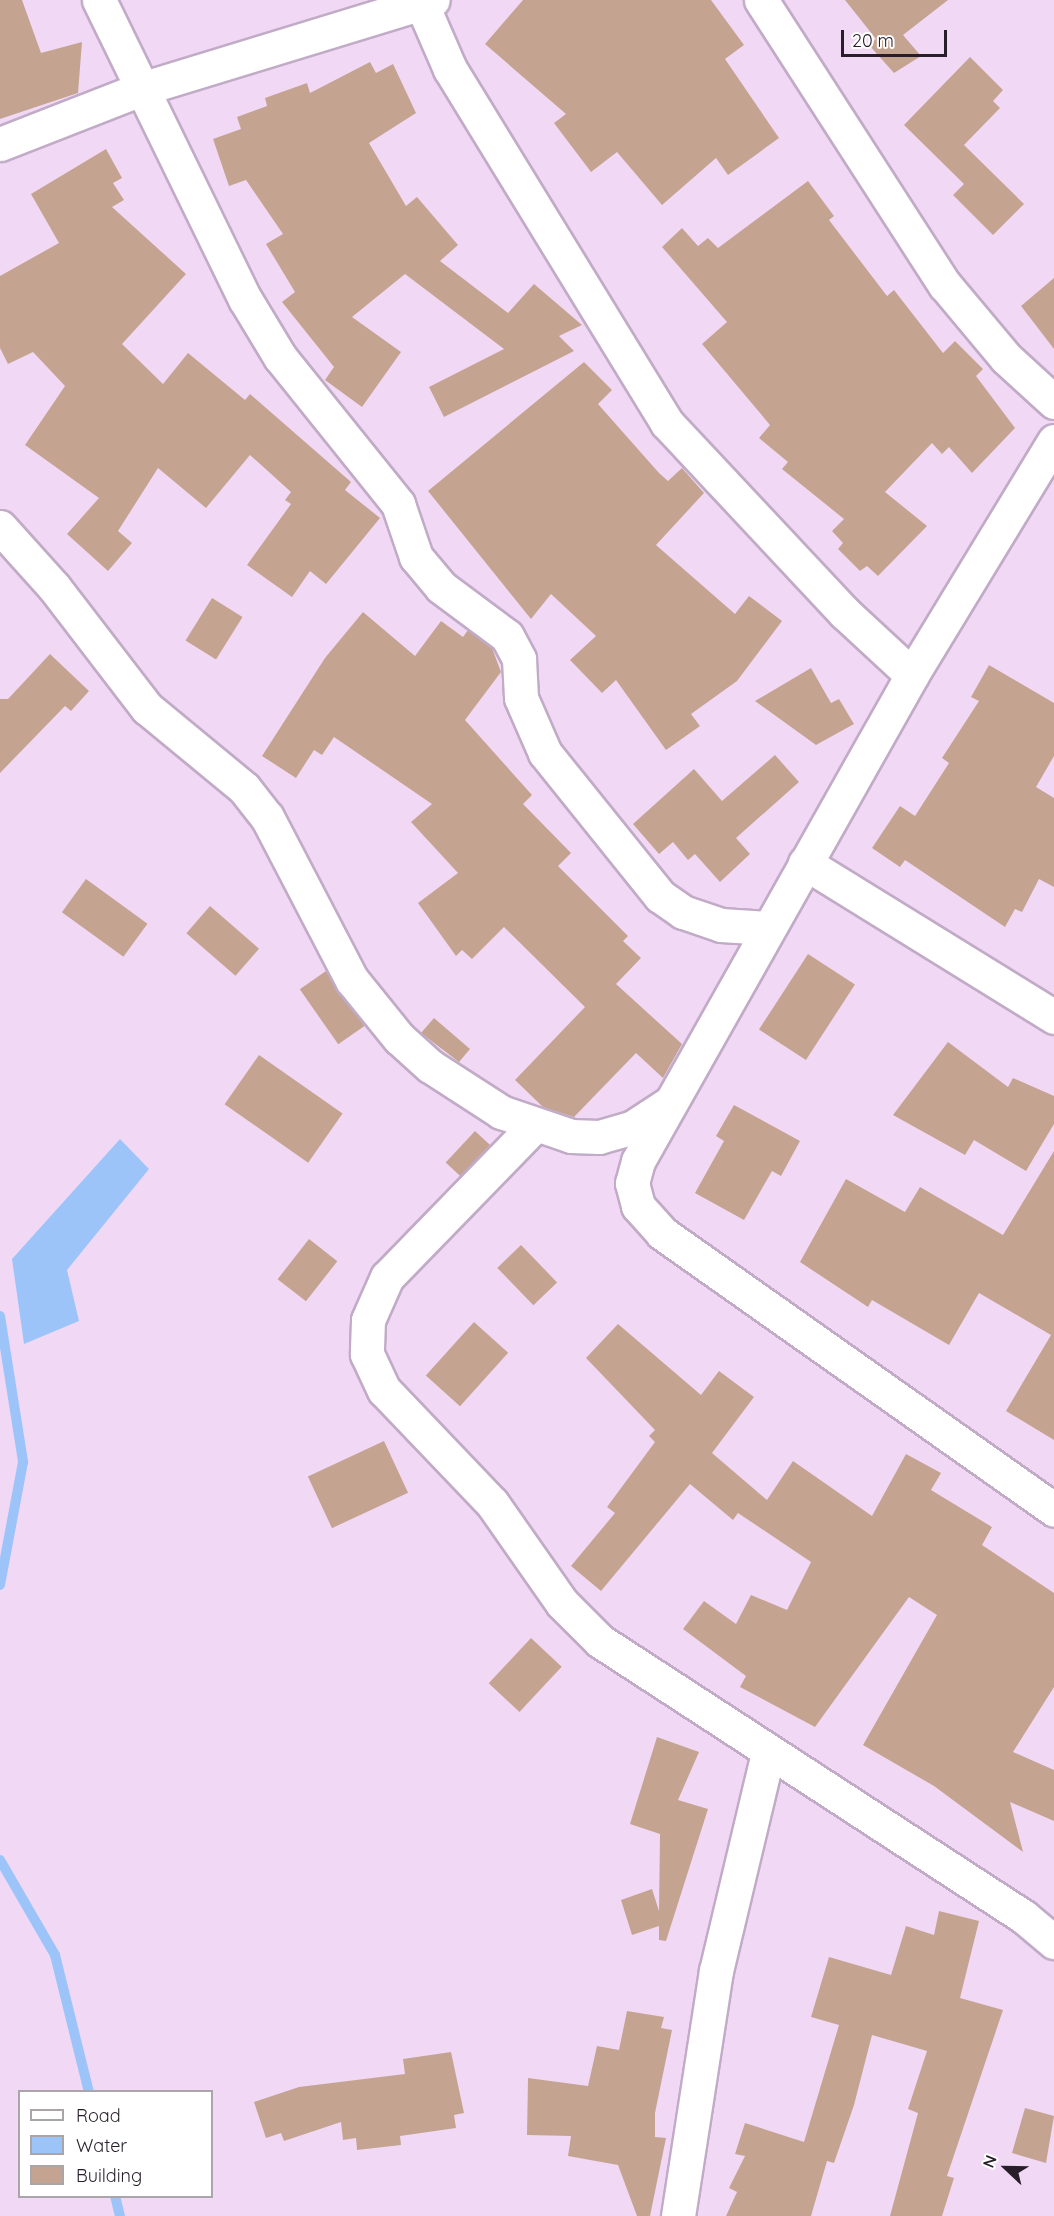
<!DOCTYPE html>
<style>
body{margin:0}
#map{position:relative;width:1054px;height:2216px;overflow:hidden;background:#f1d9f6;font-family:Quicksand,sans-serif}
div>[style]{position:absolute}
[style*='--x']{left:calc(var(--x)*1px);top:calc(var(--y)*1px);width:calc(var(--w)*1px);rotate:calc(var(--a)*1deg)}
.water>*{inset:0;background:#9dc4f9}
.stream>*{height:10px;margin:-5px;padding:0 5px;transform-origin:5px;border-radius:5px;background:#9dc4f9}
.building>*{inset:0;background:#c4a491;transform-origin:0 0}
.roads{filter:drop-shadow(2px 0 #c1abc6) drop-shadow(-2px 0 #c1abc6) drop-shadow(0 2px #c1abc6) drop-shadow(0 -2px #c1abc6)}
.street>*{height:33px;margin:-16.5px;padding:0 16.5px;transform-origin:16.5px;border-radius:16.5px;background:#fff}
span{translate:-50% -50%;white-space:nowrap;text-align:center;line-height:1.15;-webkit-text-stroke:6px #fff;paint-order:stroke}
.legend{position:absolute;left:18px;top:2090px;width:195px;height:108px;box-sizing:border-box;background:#fff;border:2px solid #a9a5a9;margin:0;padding:8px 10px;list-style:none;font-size:18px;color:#271e29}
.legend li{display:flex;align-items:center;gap:12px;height:30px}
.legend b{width:30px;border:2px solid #a9a5a9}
.north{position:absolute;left:976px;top:2138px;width:60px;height:60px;-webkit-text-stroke:4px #fff;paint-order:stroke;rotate:292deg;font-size:16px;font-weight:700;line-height:24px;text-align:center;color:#271e29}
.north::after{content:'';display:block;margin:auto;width:21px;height:27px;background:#271e29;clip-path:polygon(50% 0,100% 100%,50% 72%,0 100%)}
.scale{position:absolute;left:841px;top:30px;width:106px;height:27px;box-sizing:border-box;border:3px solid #271e29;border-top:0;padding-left:8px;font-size:18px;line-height:21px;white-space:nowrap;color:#271e29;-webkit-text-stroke:4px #fff;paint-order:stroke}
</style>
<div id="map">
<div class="water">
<div style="clip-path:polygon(120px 1139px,149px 1169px,67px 1270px,79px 1321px,24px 1344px,12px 1259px)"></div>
</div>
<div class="stream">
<div style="--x:0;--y:1316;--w:148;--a:81"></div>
<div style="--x:23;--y:1462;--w:125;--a:100.6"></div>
<div style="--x:0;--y:1860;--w:110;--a:59.9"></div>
<div style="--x:55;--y:1955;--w:141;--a:76.1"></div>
<div style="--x:115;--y:2196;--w:21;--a:76"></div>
</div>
<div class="building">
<div style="clip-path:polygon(0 0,22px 0,41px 53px,82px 42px,78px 93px,0 119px)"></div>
<div style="clip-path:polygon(523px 0,711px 0,744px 45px,725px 59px,779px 138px,728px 175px,716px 158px,662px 205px,617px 152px,591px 172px,554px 123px,566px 114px,485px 44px)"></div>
<div style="clip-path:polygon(845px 0,948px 0,903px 35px,921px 56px,894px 73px,869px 45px,876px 39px)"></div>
<div style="clip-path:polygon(970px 57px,1003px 90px,993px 101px,1000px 108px,964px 145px,1024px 204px,993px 235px,953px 195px,964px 184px,904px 125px)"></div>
<div style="clip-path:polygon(370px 62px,376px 73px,393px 64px,416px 113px,369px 143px,406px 206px,417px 197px,458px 245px,440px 261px,508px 313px,534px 284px,582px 325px,559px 336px,574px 351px,444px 417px,429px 387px,504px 349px,405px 274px,352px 317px,401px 352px,362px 407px,325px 380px,334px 367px,282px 302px,295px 292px,266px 244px,283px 234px,246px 180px,229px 186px,213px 139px,241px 129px,237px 117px,267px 106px,265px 98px,307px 83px,310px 93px)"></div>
<div style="clip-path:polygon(106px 149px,122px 178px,113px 183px,124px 200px,112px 207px,186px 274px,122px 344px,163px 384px,188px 353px,245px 400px,250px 394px,351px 482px,345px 490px,380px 518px,326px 584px,310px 571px,292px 597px,247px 565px,291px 504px,285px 500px,291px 492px,250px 455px,206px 508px,158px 468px,118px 531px,132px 543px,108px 571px,67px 534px,99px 498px,25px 445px,65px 386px,33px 352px,8px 364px,0 348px,0 276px,59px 243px,31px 194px)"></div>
<div style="clip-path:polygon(808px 181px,834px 216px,829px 220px,887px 296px,894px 290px,943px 353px,955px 341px,983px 369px,976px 376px,1015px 428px,972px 473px,949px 447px,942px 454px,932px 443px,885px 492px,927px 526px,878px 576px,867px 566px,860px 571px,838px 549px,843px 543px,832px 531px,844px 519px,782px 469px,788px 462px,759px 438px,770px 425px,702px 344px,727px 322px,662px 247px,682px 228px,698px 246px,708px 238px,718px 248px)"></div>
<div style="clip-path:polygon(1054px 278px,1054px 349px,1021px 306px)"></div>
<div style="clip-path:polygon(584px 362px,612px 390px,598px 404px,659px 473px,668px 481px,682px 468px,704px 493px,656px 545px,735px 614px,749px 596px,782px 621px,737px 681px,691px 714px,700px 726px,666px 750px,616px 680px,602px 693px,570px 660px,596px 636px,551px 594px,531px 619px,428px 491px)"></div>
<div style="left:212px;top:598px;width:36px;height:50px;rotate:32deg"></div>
<div style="clip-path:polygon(363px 612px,415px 656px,441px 621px,463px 637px,468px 630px,492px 648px,501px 672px,465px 720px,532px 795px,523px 804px,571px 853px,558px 866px,628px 936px,623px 941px,641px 958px,616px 984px,682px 1044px,663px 1078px,636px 1053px,574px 1117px,543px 1107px,515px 1080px,585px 1007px,504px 927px,472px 959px,462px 950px,456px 956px,418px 903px,458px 873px,411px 822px,432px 804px,334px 737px,322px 755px,314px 750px,296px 778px,262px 756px,325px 658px)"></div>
<div style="clip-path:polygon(50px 654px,89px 691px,71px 711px,65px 706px,0 773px,0 699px,8px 699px)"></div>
<div style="clip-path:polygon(989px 665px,1054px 703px,1054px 756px,1036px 787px,1054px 798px,1054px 887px,1039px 879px,1022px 912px,1015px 909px,1005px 927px,905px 860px,900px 867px,872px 848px,900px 806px,915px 816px,949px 763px,942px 758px,979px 701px,971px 697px)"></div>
<div style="clip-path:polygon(811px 668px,831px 703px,839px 699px,854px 724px,816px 745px,755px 701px)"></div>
<div style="clip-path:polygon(775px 755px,799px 782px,736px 838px,750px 854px,720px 882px,695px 854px,688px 860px,673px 842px,659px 854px,633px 824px,694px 769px,722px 801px)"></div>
<div style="left:86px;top:879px;width:76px;height:41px;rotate:36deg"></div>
<div style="left:210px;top:906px;width:65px;height:36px;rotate:41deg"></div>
<div style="left:808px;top:954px;width:56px;height:90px;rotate:33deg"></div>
<div style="left:326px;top:971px;width:67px;height:32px;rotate:55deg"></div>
<div style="clip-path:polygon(434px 1018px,470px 1049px,459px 1062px,421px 1033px)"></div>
<div style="clip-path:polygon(948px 1042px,1008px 1087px,1013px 1078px,1054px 1096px,1054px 1124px,1026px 1171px,974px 1140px,965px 1155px,893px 1115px)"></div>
<div style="left:259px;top:1055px;width:102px;height:60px;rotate:35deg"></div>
<div style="clip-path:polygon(734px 1105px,800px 1141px,781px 1176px,772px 1171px,744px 1220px,695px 1193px,724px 1141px,716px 1136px)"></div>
<div style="left:475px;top:1131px;width:21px;height:43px;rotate:43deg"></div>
<div style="clip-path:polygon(1054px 1151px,1054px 1440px,1006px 1411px,1051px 1335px,979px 1293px,949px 1345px,872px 1300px,868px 1307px,800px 1262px,846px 1179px,905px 1212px,920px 1187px,1003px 1235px)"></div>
<div style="left:309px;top:1239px;width:36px;height:51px;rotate:38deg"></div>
<div style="left:521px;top:1245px;width:52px;height:33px;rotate:46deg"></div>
<div style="left:474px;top:1322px;width:46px;height:72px;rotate:42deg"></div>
<div style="clip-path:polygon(618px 1324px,701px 1395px,719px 1371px,754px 1397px,712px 1453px,767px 1500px,793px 1461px,872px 1516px,906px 1454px,941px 1473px,931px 1490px,992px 1527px,982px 1545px,1054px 1593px,1054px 1687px,1013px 1752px,1054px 1770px,1054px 1821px,1010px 1802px,1023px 1852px,934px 1786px,863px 1745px,937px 1615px,909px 1597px,815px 1727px,740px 1687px,746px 1676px,683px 1629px,704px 1601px,736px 1624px,751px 1595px,787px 1610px,811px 1562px,738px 1513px,733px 1520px,690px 1484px,601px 1591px,571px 1566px,615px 1513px,607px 1507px,655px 1442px,649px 1436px,655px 1430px,586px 1358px)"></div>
<div style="left:384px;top:1441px;width:57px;height:84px;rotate:65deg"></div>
<div style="left:531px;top:1638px;width:42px;height:62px;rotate:43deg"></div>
<div style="clip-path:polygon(657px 1737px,699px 1752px,678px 1800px,708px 1809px,666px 1941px,659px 1940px,659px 1926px,632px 1935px,621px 1900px,652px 1889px,659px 1911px,660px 1834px,630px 1824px)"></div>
<div style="clip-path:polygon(939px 1911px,979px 1921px,960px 1998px,1003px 2010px,947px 2176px,954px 2178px,942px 2216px,890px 2216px,918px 2113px,908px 2109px,927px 2051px,872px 2035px,854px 2105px,834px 2163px,827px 2161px,811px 2216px,726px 2216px,737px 2192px,729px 2188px,745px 2156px,735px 2154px,745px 2123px,804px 2142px,839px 2025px,811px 2017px,829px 1957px,891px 1975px,906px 1926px,934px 1935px)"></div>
<div style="clip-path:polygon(627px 2011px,664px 2017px,661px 2028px,672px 2030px,655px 2113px,655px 2137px,666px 2138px,650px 2216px,637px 2216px,618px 2165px,568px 2156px,571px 2136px,527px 2135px,528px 2078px,588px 2086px,597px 2046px,619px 2050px)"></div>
<div style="clip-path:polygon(451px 2052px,464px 2113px,454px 2115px,456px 2128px,400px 2136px,401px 2145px,357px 2150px,356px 2138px,343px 2140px,341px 2122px,284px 2141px,281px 2133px,266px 2138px,254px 2102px,299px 2087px,405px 2074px,403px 2059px)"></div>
<div style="clip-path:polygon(1025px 2108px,1054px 2116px,1046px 2163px,1012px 2153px)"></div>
</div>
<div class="roads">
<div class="street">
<div style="--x:99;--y:0;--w:333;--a:64"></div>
<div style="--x:245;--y:299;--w:68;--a:58.9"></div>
<div style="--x:280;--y:357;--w:189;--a:51.2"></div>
<div style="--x:398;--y:504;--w:56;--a:71.2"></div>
<div style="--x:416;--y:557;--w:39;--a:50"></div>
<div style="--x:441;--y:587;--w:82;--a:36.6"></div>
<div style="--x:507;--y:636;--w:26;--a:62"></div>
<div style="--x:519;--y:659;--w:39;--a:87"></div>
<div style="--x:521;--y:698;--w:60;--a:66.4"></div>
<div style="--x:545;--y:753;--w:184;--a:51.2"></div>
<div style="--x:660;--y:896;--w:28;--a:35"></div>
<div style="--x:683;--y:912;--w:40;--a:18.9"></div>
<div style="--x:721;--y:925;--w:47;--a:3.7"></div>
<div style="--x:420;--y:0;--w:75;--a:66.5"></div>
<div style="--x:450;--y:69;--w:415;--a:58.5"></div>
<div style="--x:667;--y:423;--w:260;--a:46.9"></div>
<div style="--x:845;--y:613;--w:91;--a:42.8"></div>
<div style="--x:761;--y:0;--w:339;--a:57.2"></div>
<div style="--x:945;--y:285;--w:95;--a:50.1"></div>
<div style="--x:1006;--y:358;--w:65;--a:42.5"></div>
<div style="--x:0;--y:144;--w:151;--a:-21.3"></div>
<div style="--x:141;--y:89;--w:305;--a:-17"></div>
<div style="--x:1054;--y:441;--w:274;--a:121.3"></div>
<div style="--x:912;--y:675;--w:558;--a:119.41"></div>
<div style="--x:638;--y:1161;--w:23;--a:105"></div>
<div style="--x:632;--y:1183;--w:24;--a:75"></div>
<div style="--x:638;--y:1206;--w:36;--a:48"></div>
<div style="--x:662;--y:1233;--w:480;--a:35.2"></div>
<div style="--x:0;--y:527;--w:81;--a:48"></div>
<div style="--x:54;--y:587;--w:153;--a:52.5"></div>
<div style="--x:147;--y:708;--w:126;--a:39.5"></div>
<div style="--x:244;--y:788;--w:37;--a:52"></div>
<div style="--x:267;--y:817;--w:184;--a:62.5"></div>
<div style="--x:352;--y:980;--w:75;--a:51"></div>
<div style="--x:399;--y:1038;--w:42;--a:42.1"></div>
<div style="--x:430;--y:1066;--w:85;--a:32.9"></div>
<div style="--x:501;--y:1112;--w:74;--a:18.9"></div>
<div style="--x:571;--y:1136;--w:28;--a:2"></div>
<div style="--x:599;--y:1137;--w:35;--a:-16"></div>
<div style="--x:633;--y:1127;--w:42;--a:-33.3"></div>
<div style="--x:805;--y:863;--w:293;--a:31.7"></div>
<div style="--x:535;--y:1125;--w:212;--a:134.2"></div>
<div style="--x:387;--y:1277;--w:47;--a:113.8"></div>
<div style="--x:368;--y:1320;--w:34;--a:92"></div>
<div style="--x:367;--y:1354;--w:40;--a:65"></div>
<div style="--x:384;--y:1390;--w:156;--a:46.3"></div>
<div style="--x:492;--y:1503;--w:122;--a:55"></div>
<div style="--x:562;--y:1603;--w:54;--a:45"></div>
<div style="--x:600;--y:1641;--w:506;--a:33.06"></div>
<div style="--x:1024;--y:1917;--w:39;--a:40"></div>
<div style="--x:678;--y:2216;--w:248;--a:-81.2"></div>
<div style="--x:716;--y:1971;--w:225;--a:-76.6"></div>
</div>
</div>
<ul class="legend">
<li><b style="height:8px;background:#fff"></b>Road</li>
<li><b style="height:16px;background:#9dc4f9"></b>Water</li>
<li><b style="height:16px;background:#c4a491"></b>Building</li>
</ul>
<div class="north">N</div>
<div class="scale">20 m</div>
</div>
